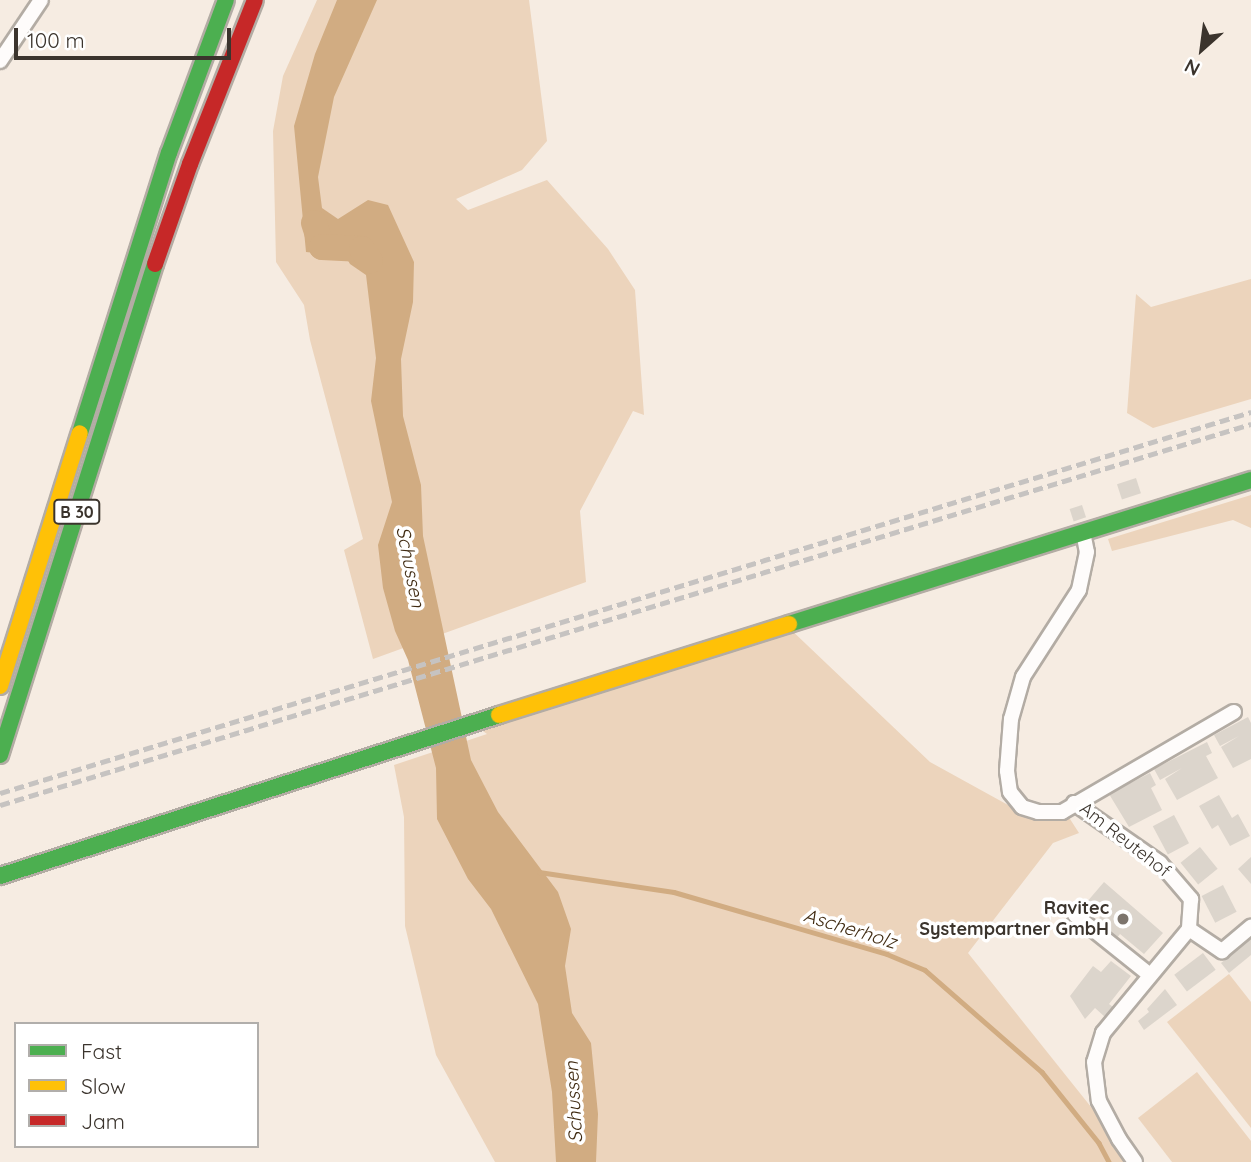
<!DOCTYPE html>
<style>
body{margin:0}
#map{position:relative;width:1251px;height:1162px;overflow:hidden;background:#f6ece2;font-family:Quicksand,sans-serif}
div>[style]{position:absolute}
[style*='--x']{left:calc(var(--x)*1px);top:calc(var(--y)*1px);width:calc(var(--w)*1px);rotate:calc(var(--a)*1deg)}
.green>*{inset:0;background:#ecd4bc}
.water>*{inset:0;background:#d1ac82}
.stream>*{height:4.5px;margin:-2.25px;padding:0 2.25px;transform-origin:2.25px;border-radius:2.25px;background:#d1ac82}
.river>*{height:26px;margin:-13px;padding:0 13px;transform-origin:13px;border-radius:13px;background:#d1ac82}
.building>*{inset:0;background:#dcd5cc;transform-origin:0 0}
.roads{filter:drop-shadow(2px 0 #b3aca4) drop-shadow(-2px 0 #b3aca4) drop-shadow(0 2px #b3aca4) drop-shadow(0 -2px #b3aca4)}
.street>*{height:14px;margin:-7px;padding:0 7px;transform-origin:7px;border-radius:7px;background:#fefcfb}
.fast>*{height:16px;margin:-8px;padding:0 8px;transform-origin:8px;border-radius:8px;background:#4caf50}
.slow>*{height:16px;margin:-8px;padding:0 8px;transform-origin:8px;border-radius:8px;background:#ffc107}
.jam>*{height:16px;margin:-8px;padding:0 8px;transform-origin:8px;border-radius:8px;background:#c62828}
.rail>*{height:4.5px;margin-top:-2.25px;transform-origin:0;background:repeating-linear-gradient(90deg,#c6c3c1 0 10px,transparent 0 15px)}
.dots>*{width:19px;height:19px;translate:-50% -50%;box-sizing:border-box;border:4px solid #fff;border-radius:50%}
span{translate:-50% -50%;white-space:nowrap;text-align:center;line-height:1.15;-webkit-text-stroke:7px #fff;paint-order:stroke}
.shield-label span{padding:2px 5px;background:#fff;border:2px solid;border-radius:5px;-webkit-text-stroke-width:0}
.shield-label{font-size:16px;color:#3b342d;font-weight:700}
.street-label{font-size:18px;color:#3b342d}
.poi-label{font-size:18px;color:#3b342d;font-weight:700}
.right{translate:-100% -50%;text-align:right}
.water-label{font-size:19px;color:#402b12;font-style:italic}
.legend{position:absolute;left:14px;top:1022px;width:245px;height:126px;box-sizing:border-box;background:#fff;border:2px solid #b1aeab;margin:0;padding:9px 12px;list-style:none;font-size:21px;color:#3b342d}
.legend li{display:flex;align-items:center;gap:14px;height:35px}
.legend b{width:35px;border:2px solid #b1aeab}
.north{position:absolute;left:1167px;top:14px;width:70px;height:70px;-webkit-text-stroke:5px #fff;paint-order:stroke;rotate:208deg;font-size:19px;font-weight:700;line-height:28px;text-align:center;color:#3b342d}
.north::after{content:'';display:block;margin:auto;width:24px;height:32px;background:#3b342d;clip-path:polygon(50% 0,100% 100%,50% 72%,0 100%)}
.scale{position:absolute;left:14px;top:28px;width:217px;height:32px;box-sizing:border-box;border:4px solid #3b342d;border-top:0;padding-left:9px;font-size:21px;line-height:24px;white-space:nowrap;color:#3b342d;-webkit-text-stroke:5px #fff;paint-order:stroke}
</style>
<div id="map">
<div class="green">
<div style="clip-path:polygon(317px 0,529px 0,547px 141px,522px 170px,456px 199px,468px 210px,547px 180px,608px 249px,635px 290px,644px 415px,633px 411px,580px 511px,586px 582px,373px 659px,344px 550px,363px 539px,310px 340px,304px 305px,276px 262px,273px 131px,283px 76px)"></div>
<div style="clip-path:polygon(1251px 279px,1251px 399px,1153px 428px,1127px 413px,1136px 294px,1151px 307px)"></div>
<div style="clip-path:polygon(1251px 495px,1251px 528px,1233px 520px,1112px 551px,1108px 539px)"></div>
<div style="clip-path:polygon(786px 625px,930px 762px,1037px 821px,1070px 819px,1079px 833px,1053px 843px,968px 953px,1135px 1162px,495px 1162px,436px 1055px,405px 926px,404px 817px,394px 765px,487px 734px,473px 724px)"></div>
<div style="clip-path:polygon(1229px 974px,1251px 1002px,1251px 1128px,1167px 1022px)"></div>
<div style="clip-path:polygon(1197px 1072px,1251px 1141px,1251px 1162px,1172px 1162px,1138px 1118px)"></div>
</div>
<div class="water">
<div style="clip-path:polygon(337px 0,377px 0,334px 97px,318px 177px,322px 208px,338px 219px,368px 200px,388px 205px,414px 262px,413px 302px,401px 359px,403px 416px,421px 485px,423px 536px,471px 760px,498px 812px,558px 892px,571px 929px,565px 966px,572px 1013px,591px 1043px,598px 1114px,596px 1162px,556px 1162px,552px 1092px,538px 1004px,491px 909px,468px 879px,437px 819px,436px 768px,408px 660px,395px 631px,383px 588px,378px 545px,392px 502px,371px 401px,376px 358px,366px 275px,350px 264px,337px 242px,324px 254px,306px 252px,294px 126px,315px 54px)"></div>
</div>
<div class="stream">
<div style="--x:539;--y:872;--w:136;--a:8.4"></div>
<div style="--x:674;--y:892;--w:222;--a:16.2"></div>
<div style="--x:887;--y:954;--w:41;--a:22.8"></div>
<div style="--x:925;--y:970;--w:155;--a:41.1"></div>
<div style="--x:1042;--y:1072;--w:91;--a:51.2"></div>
<div style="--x:1099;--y:1143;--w:21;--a:62"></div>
</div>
<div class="river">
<div style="--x:314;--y:223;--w:25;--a:72"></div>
<div style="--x:322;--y:247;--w:40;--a:2.9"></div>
<div style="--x:362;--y:249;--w:14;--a:56"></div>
</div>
<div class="building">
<div style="left:1136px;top:478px;width:16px;height:20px;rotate:72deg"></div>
<div style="left:1082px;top:505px;width:13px;height:13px;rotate:72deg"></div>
<div style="clip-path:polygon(1248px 717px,1251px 723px,1251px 759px,1233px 768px,1221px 747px,1239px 736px,1220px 746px,1214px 735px)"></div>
<div style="clip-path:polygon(1207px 742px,1212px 753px,1206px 756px,1218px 778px,1177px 800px,1165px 779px,1182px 768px,1160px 780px,1154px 769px)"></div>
<div style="clip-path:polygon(1150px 773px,1156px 785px,1151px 788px,1162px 810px,1129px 827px,1109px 794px)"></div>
<div style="clip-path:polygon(1219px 795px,1232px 818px,1238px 814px,1250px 836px,1230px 846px,1218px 825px,1212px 829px,1199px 806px)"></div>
<div style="left:1174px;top:815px;width:32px;height:24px;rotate:62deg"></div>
<div style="left:1200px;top:847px;width:28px;height:25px;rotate:51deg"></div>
<div style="clip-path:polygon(1251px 857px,1251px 884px,1238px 869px)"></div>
<div style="clip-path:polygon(1104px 882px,1163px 933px,1144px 954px,1120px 934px,1116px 939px,1096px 921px,1101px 916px,1086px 903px)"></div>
<div style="left:1223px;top:885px;width:30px;height:24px;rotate:63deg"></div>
<div style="clip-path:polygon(1251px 939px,1251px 955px,1229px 973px,1221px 963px)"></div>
<div style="left:1203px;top:953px;width:21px;height:36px;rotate:53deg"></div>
<div style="clip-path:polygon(1111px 961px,1131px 976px,1109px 1004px,1113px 1007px,1105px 1017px,1095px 1008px,1085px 1019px,1070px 996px,1093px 966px,1101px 972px)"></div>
<div style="clip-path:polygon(1165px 989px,1177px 1005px,1144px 1030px,1138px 1021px,1149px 1012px,1147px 1009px)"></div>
</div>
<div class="roads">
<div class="street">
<div style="--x:0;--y:61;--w:73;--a:-56.1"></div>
<div style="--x:1083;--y:532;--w:20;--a:79"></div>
<div style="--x:1087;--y:552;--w:39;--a:102"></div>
<div style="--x:1079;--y:590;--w:103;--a:122.8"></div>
<div style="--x:1023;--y:677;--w:44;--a:105.9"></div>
<div style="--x:1011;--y:719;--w:52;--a:94.4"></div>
<div style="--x:1007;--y:771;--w:21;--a:82"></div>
<div style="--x:1010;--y:792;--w:19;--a:51"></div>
<div style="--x:1022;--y:807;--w:17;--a:17"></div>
<div style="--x:1038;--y:812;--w:24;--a:0"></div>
<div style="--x:1062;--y:812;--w:199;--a:-30.2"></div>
<div style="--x:1074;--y:803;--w:105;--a:34.9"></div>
<div style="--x:1160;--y:863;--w:48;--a:49.3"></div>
<div style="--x:1191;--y:899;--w:30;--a:94"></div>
<div style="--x:1189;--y:929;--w:135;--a:129.6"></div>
<div style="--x:1103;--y:1033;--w:30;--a:107"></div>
<div style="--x:1094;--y:1062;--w:39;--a:83"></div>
<div style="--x:1099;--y:1101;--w:43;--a:62.2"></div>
<div style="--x:1119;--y:1139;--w:28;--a:55"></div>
<div style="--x:1075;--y:915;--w:96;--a:38.7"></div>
<div style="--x:1189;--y:929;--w:40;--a:34"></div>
<div style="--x:1222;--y:951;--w:38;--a:-40"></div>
</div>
<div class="fast">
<div style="--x:80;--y:433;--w:294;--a:-72.4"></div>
<div style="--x:169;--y:153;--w:163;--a:-69.6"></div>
<div style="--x:789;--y:624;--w:484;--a:-17.3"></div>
<div style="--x:0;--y:755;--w:515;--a:-72.48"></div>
<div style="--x:0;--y:876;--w:524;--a:-17.88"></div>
</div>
<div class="slow">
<div style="--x:0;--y:686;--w:265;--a:-72.5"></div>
<div style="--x:499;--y:715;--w:304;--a:-17.4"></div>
</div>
<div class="jam">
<div style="--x:155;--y:264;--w:106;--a:-70.7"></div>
<div style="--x:190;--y:164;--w:176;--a:-68.4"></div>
</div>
</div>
<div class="rail">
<div style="--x:0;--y:793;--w:1308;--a:-16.94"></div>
<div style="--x:0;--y:805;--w:1308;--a:-16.94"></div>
</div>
<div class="dots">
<div style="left:1123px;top:919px;background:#7c746c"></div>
</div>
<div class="shield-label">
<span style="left:77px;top:512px">B 30</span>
</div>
<div class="street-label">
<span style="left:1125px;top:840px;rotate:38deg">Am Reutehof</span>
</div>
<div class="poi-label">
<span class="right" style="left:1109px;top:919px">Ravitec<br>Systempartner GmbH</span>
</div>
<div class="water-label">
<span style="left:410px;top:567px;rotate:79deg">Schussen</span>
<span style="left:850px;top:929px;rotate:17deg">Ascherholz</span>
<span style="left:574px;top:1102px;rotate:-93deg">Schussen</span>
</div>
<ul class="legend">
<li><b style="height:9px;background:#4caf50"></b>Fast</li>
<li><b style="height:9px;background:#ffc107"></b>Slow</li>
<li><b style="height:9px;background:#c62828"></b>Jam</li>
</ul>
<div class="north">N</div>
<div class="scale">100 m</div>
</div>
